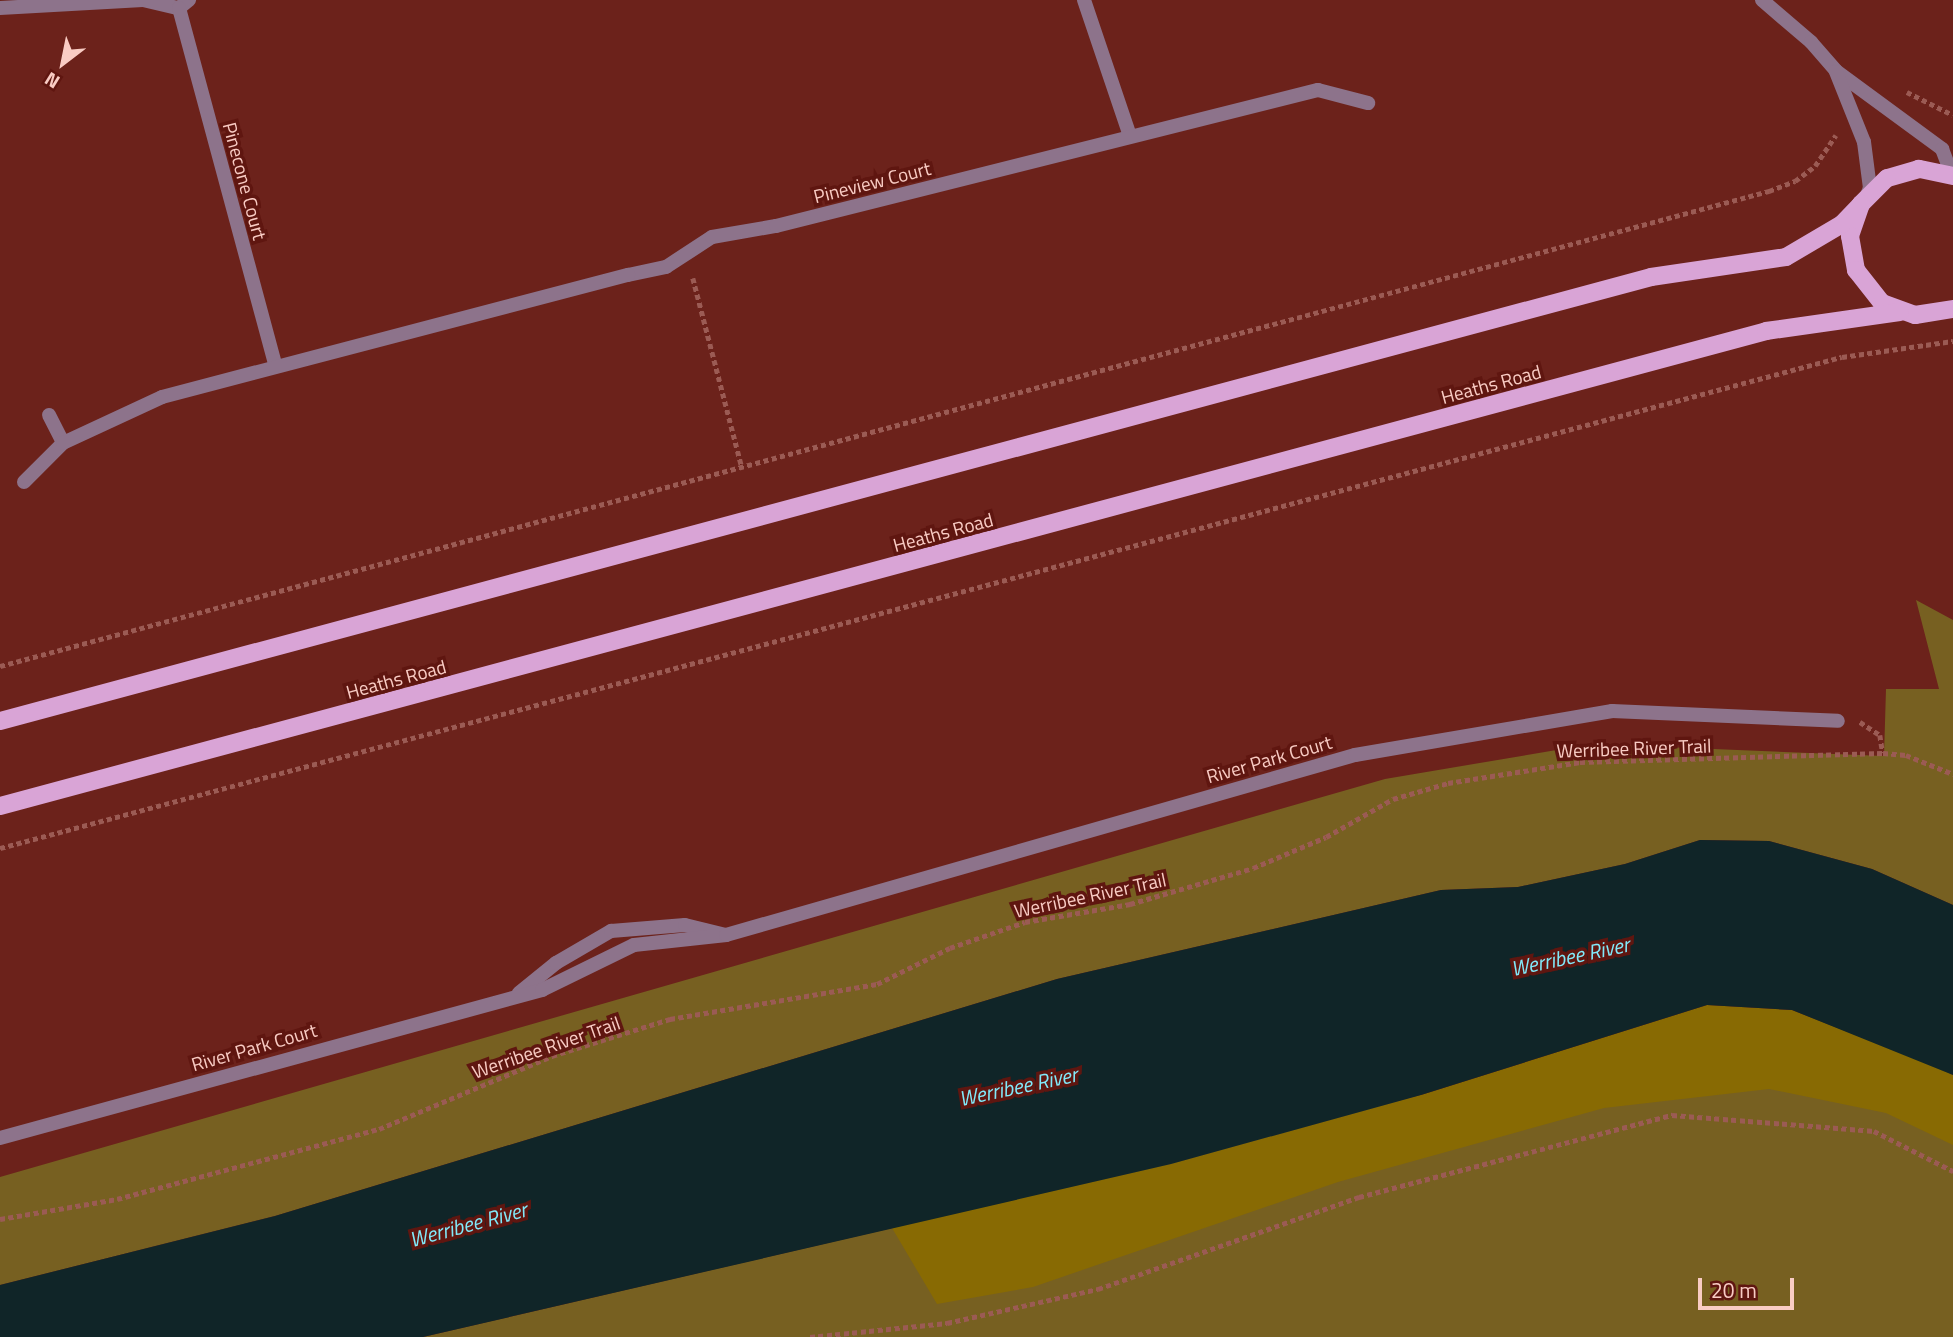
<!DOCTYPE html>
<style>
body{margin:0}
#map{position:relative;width:1953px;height:1337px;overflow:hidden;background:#6c221b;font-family:"Titillium Web",sans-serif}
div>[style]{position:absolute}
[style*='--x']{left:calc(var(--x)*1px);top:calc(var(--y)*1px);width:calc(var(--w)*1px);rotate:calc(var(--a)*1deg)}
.green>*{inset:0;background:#776021}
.forest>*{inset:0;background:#886a03}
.water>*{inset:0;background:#102528}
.path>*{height:4.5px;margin-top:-2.25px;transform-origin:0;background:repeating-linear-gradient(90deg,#9b5b54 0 5px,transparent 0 8.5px)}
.lane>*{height:14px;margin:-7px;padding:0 7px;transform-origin:7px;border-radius:7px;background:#8d738b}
.street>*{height:14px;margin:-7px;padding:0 7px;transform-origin:7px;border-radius:7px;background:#8d738b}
.primary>*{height:18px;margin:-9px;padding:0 9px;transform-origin:9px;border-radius:9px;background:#d9a4d6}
span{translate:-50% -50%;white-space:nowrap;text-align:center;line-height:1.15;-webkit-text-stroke:7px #5f1610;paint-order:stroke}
.street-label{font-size:19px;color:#f9ccc4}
.water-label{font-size:21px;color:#81eafa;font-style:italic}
.north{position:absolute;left:28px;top:28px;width:70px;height:70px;-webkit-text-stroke:5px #5f1610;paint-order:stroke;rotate:212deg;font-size:19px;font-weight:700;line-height:28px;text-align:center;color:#f9ccc4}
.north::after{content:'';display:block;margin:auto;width:24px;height:32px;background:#f9ccc4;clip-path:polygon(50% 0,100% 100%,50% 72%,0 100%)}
.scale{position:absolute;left:1698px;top:1278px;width:96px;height:32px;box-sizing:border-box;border:4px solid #f9ccc4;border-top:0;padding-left:9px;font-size:21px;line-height:24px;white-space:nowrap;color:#f9ccc4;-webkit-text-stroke:5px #5f1610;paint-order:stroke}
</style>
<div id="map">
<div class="green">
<div style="clip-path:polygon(1916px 600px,1953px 620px,1953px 905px,1872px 869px,1769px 841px,1700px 840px,1625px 864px,1518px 887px,1441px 890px,1057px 979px,275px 1216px,0 1285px,0 1177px,1385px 779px,1592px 744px,1884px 756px,1886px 689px,1939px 689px)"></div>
<div style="clip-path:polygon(1953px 1075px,1953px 1337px,423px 1337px,892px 1228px,1421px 1095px)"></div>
</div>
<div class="forest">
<div style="clip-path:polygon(1707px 1005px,1792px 1010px,1942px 1069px,1953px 1075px,1953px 1145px,1886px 1113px,1769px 1089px,1604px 1108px,1338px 1182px,1033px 1287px,937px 1304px,892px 1228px,1171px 1164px,1421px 1095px)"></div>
</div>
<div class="water">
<div style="clip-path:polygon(1700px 840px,1769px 841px,1872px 869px,1953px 905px,1953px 1075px,1792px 1010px,1707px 1005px,1421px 1095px,1171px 1164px,423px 1337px,0 1337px,0 1285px,275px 1216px,1057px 979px,1441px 890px,1518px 887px,1625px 864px)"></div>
</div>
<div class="path">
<div style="--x:1907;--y:92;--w:51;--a:26.6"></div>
<div style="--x:693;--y:278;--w:195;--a:75.5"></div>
<div style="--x:0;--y:666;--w:1832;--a:-15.03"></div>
<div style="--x:1769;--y:191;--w:28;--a:-21"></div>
<div style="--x:1795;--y:181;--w:25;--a:-37"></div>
<div style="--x:1815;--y:166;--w:37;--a:-56"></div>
<div style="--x:1860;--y:722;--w:24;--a:33"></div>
<div style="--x:1880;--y:735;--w:18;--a:81"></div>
<div style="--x:0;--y:848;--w:1906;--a:-14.93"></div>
<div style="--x:1842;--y:357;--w:112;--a:-8.2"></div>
<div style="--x:0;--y:1219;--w:119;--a:-9.7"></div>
<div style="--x:117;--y:1199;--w:271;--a:-15"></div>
<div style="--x:379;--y:1129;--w:188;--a:-22.9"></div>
<div style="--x:552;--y:1056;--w:124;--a:-17.4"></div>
<div style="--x:670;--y:1019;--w:210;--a:-9.6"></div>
<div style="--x:877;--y:984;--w:81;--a:-26.3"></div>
<div style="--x:950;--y:948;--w:79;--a:-19.1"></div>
<div style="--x:1025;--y:922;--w:107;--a:-9.7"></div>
<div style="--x:1130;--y:904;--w:128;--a:-16.3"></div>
<div style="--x:1253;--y:868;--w:79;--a:-23"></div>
<div style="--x:1326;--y:837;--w:77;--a:-29.6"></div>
<div style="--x:1393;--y:799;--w:57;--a:-16.2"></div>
<div style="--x:1448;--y:783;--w:134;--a:-9"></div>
<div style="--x:1580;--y:762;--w:303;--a:-1.7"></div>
<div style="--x:1883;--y:753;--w:23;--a:5"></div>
<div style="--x:1906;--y:755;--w:51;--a:22"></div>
<div style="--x:810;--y:1337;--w:138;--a:-5.8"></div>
<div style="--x:947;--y:1323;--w:155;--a:-12.7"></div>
<div style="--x:1098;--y:1289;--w:277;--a:-19.4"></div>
<div style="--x:1359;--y:1197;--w:324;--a:-14.7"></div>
<div style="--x:1672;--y:1115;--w:203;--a:4.5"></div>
<div style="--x:1874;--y:1131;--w:89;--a:26.9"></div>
</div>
<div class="lane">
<div style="--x:628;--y:275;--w:39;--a:-12"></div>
<div style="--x:666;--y:267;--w:55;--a:-33.1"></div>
<div style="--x:712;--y:237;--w:65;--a:-9.8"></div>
</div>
<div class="street">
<div style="--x:1084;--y:0;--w:144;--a:71.3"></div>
<div style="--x:1762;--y:0;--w:65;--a:40.6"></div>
<div style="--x:1811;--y:42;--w:38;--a:49"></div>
<div style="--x:1836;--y:71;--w:132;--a:36.3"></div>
<div style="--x:1942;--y:149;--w:28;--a:69"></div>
<div style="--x:0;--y:8;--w:143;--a:-3.2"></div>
<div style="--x:143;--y:0;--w:37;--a:13"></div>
<div style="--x:179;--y:8;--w:13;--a:-39"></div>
<div style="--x:179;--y:8;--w:369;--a:74.9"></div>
<div style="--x:1836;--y:72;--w:75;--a:68.2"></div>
<div style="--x:1864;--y:142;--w:46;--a:82.6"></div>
<div style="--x:1870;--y:188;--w:8;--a:113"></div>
<div style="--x:776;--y:226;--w:559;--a:-14.09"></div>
<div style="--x:1318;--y:90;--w:52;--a:14.6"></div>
<div style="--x:49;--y:415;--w:31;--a:63"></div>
<div style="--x:24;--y:482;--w:55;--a:-45"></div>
<div style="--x:63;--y:443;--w:109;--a:-24.9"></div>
<div style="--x:162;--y:397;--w:482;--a:-14.7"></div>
<div style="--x:519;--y:993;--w:48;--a:-39"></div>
<div style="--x:556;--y:963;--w:64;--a:-30.2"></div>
<div style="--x:611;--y:931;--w:74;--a:-4.6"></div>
<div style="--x:685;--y:925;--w:42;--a:13.7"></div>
<div style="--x:0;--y:1138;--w:562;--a:-15.27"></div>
<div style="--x:542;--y:990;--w:102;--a:-26.1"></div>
<div style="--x:634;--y:945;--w:93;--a:-6.2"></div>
<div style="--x:726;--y:935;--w:654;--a:-15.97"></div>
<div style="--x:1355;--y:755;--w:261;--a:-9.7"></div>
<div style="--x:1612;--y:711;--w:226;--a:2.5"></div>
</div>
<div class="primary">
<div style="--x:1953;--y:176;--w:35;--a:-168"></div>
<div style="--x:1919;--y:169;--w:33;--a:164"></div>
<div style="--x:1887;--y:178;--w:37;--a:135"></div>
<div style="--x:1861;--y:204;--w:34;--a:109"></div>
<div style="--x:1850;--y:236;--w:35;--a:80"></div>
<div style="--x:1856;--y:270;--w:42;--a:51.8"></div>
<div style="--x:1882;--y:303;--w:35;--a:20"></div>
<div style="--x:1915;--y:315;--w:38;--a:-9"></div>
<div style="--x:0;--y:721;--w:1710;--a:-15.05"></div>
<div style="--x:1651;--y:277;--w:136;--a:-8.4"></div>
<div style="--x:1786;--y:257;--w:65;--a:-30.5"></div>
<div style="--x:1842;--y:224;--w:28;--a:-46"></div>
<div style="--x:0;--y:806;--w:1829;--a:-15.05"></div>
<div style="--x:1766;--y:331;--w:135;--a:-8.1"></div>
</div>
<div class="street-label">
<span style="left:245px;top:181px;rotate:75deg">Pinecone Court</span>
<span style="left:872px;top:182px;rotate:-14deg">Pineview Court</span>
<span style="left:1491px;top:384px;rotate:-15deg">Heaths Road</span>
<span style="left:943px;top:532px;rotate:-15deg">Heaths Road</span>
<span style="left:396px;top:679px;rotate:-15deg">Heaths Road</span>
<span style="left:1634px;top:748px;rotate:-2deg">Werribee River Trail</span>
<span style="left:1269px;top:759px;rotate:-16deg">River Park Court</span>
<span style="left:1090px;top:895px;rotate:-12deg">Werribee River Trail</span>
<span style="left:254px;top:1047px;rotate:-16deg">River Park Court</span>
<span style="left:546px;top:1047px;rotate:-19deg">Werribee River Trail</span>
</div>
<div class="water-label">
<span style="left:1570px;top:956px;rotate:-12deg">Werribee River</span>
<span style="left:1018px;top:1086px;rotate:-12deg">Werribee River</span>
<span style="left:468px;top:1224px;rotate:-15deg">Werribee River</span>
</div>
<div class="north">N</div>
<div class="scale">20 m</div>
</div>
